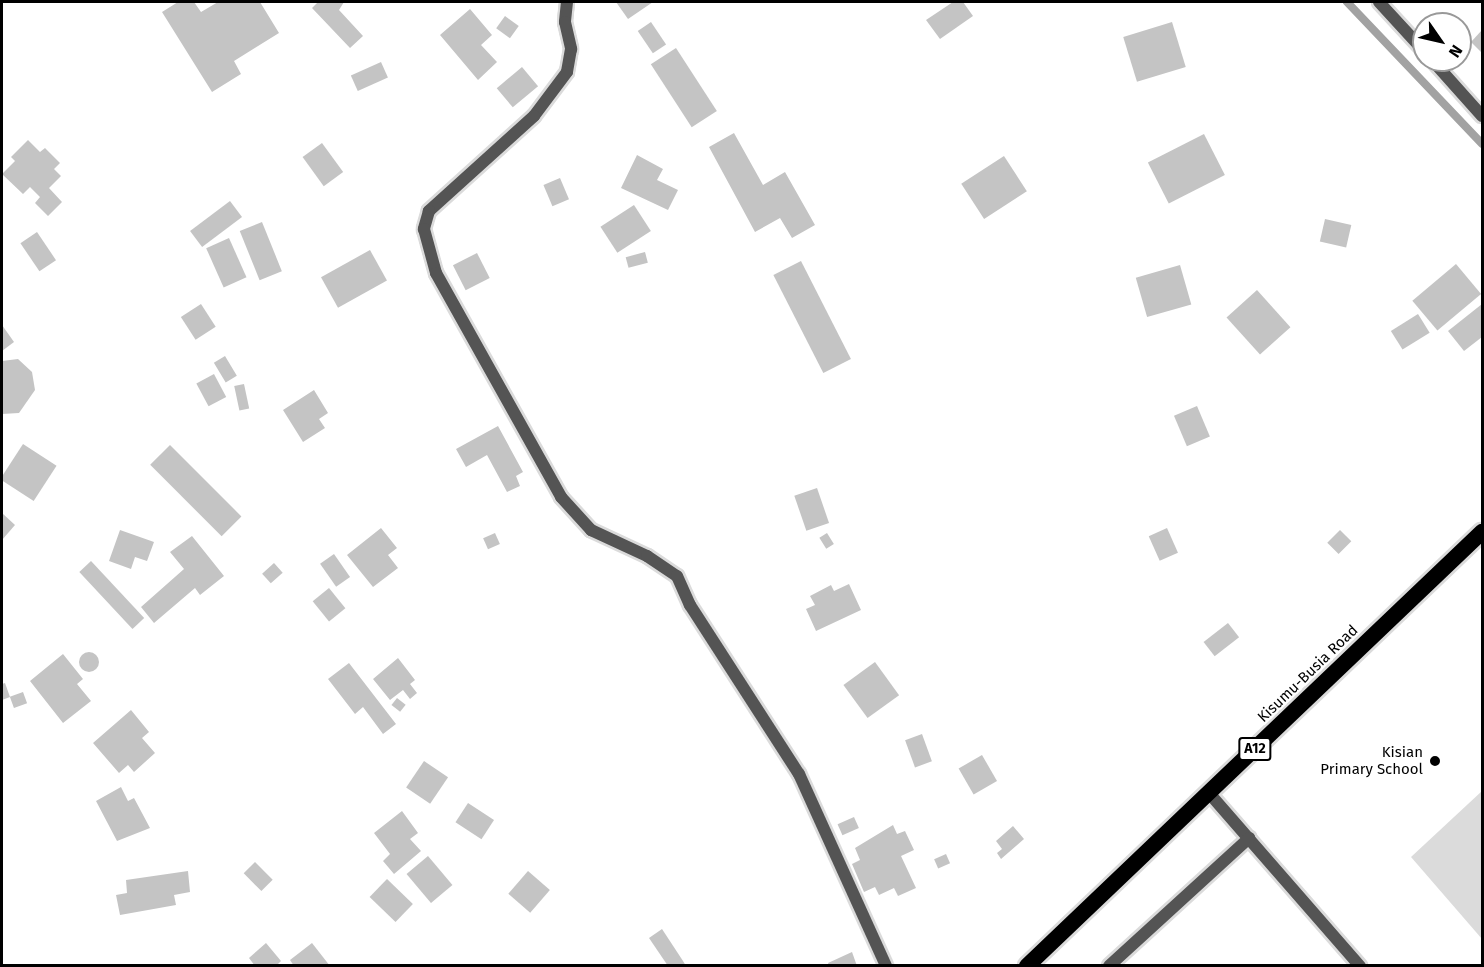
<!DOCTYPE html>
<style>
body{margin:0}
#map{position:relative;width:1484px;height:967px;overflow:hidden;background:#fff;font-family:"Fira Sans",sans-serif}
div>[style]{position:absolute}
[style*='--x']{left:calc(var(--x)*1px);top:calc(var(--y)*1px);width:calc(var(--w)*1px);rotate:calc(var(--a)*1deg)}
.green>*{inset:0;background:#dbdbdb}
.stream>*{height:8px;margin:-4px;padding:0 4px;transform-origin:4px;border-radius:4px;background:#a2a2a2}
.building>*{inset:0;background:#c4c4c4;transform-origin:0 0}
.round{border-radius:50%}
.roads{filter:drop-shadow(2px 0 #dbdbdb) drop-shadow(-2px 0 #dbdbdb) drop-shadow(0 2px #dbdbdb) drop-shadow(0 -2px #dbdbdb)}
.minor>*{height:12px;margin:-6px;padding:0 6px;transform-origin:6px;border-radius:6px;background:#545454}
.trunk>*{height:16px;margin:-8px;padding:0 8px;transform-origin:8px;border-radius:8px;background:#000}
.dots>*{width:16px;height:16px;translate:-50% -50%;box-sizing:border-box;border:3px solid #fff;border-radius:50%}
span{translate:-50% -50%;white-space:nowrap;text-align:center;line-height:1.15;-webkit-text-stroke:4.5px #fff;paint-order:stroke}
.shield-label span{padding:2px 4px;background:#fff;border:2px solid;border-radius:4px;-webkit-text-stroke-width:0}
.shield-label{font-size:14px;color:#000;font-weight:700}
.street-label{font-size:15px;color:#000}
.poi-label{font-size:15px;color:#000}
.right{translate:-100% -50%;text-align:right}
.frame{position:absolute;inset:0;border:3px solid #000;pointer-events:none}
.north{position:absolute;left:1412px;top:12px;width:60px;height:60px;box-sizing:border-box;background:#fff;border:2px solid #999;border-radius:50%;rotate:124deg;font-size:16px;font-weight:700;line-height:24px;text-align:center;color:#000}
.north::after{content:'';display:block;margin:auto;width:21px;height:27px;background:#000;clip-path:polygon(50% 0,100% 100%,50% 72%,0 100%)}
</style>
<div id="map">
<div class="green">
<div style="clip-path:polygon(1482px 791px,1482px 939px,1411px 857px)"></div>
</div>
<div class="stream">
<div style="--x:1347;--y:2;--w:196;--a:46.4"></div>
</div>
<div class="building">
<div style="clip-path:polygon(178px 2px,194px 2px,201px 12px,218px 2px,260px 2px,279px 33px,234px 61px,241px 74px,212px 92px,162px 12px)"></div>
<div style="clip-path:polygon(318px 2px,344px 2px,339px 10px,363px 36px,350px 48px,312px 8px)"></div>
<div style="clip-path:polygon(616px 2px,653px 2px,628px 19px)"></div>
<div style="clip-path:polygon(953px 2px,963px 2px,973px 16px,940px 39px,926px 20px)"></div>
<div style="clip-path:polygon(470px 9px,492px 35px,481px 45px,497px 62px,478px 80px,440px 35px)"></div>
<div style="left:505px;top:16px;width:17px;height:15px;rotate:36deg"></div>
<div style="left:651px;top:22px;width:27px;height:16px;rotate:56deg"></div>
<div style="left:1172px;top:22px;width:47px;height:51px;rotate:73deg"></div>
<div style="clip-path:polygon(1482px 30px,1482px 53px,1471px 42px)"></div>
<div style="left:676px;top:48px;width:75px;height:30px;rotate:57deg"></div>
<div style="left:381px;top:62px;width:17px;height:33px;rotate:66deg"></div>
<div style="left:522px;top:67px;width:25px;height:33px;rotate:50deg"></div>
<div style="clip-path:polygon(734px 133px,763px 185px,785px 172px,815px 225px,792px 238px,780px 218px,755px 232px,709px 147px)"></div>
<div style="left:1204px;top:134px;width:46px;height:63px;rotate:63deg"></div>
<div style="clip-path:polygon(28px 140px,40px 152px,45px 148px,60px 163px,54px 169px,61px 176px,49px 188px,62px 202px,48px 216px,35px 203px,40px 197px,30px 187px,23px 194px,2px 174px,15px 161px,11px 157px)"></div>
<div style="left:322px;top:143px;width:36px;height:24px;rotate:54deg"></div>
<div style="clip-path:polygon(637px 155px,663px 169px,657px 180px,678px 190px,668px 210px,621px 188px)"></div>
<div style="left:1004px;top:156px;width:42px;height:51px;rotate:57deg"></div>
<div style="left:560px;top:178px;width:23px;height:18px;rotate:67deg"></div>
<div style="left:230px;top:201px;width:20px;height:50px;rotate:53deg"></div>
<div style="left:634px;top:205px;width:31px;height:40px;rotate:57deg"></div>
<div style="left:1325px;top:219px;width:27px;height:23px;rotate:13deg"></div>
<div style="left:262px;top:222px;width:53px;height:24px;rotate:68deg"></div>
<div style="left:37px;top:232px;width:34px;height:20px;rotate:56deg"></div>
<div style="left:229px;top:238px;width:43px;height:25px;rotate:66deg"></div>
<div style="left:370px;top:250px;width:35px;height:56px;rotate:61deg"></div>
<div style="left:645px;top:252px;width:11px;height:20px;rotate:75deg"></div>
<div style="left:477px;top:253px;width:28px;height:27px;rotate:63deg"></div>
<div style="left:801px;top:261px;width:110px;height:31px;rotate:63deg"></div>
<div style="left:1456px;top:264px;width:39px;height:57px;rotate:50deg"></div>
<div style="left:1180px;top:265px;width:41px;height:46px;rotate:74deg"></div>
<div style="left:1257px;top:290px;width:50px;height:41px;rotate:48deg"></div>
<div style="left:201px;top:304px;width:27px;height:24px;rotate:57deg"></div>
<div style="clip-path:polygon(1482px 304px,1482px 337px,1464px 351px,1448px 331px)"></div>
<div style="left:1418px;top:314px;width:22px;height:32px;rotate:58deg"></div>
<div style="clip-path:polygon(2px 325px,14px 342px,2px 351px)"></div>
<div style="left:225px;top:356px;width:23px;height:13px;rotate:59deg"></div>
<div style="clip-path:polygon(18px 359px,32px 372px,35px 390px,19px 413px,2px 414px,2px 361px)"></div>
<div style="left:214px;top:374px;width:26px;height:20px;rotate:62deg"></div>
<div style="left:244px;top:384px;width:25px;height:10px;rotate:78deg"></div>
<div style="clip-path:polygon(314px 390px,328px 413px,319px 419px,325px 428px,303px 442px,283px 410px)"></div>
<div style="left:1197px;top:406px;width:33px;height:25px;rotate:67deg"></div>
<div style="clip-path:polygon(498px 426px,523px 472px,516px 476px,520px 486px,507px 492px,487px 455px,466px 467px,456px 449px)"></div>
<div style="left:23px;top:444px;width:40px;height:42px;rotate:33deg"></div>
<div style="left:170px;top:445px;width:101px;height:28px;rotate:45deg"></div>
<div style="left:817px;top:488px;width:37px;height:24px;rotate:71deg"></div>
<div style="clip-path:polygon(2px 513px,15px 525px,2px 540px)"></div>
<div style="clip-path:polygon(381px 528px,397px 548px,388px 555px,398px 568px,373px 587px,347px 555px)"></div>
<div style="left:1167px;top:528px;width:27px;height:20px;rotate:66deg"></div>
<div style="clip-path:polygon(120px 530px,154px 542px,147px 561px,135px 557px,131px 569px,109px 561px)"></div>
<div style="left:1340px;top:530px;width:16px;height:18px;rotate:45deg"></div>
<div style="left:495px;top:533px;width:12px;height:13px;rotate:66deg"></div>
<div style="left:827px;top:533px;width:13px;height:9px;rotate:58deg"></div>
<div style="clip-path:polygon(192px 536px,224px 576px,200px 595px,195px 588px,154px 623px,141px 607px,184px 569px,170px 552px)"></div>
<div style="left:334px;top:554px;width:28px;height:17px;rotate:55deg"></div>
<div style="left:91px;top:561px;width:78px;height:16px;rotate:47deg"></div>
<div style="left:274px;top:563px;width:13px;height:16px;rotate:48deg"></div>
<div style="clip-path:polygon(849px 584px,861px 610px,816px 631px,806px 609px,815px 605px,810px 596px,831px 585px,834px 591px)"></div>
<div style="left:329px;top:588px;width:26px;height:21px;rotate:51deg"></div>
<div style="left:1228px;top:623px;width:18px;height:31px;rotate:52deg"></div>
<div class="round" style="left:79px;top:652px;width:20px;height:20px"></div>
<div style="clip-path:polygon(63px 654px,83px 679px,77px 684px,91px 701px,63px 723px,30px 681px)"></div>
<div style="clip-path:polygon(398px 658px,415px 680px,410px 684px,417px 693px,410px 699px,403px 690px,390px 700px,373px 679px)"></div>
<div style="left:875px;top:662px;width:41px;height:39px;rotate:54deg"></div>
<div style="clip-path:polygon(349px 663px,396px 724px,383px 734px,363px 707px,355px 714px,328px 679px)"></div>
<div style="clip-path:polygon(5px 683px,10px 697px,2px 700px,2px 684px)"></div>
<div style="left:23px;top:692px;width:12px;height:14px;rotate:70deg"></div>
<div style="left:397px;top:698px;width:11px;height:9px;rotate:38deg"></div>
<div style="clip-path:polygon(131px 710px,149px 732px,142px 738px,155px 753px,134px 772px,128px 765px,119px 773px,93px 743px)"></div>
<div style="left:922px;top:734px;width:29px;height:18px;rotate:70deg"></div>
<div style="left:982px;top:755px;width:30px;height:27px;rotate:60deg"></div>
<div style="left:424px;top:761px;width:29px;height:32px;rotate:34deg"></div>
<div style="clip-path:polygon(121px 787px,128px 801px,134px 798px,150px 828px,117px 841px,96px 801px)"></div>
<div style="left:468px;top:803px;width:31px;height:23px;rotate:33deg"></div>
<div style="clip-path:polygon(402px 811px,418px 833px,410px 839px,421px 851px,394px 874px,383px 861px,390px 854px,374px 833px)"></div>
<div style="left:854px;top:817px;width:12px;height:18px;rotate:66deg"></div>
<div style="clip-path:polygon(893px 825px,897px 834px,905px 831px,914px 850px,901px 856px,916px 888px,898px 896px,894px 888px,879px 895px,875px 887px,864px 892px,852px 864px,860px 860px,855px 848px)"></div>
<div style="clip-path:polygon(1013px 826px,1024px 839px,1001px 859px,997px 853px,1002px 849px,996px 841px)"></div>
<div style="left:946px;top:854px;width:10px;height:13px;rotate:66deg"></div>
<div style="left:428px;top:856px;width:38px;height:28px;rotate:50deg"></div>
<div style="left:255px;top:862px;width:25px;height:16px;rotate:45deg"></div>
<div style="clip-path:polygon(188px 871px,190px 892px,174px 895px,176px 905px,120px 915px,116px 895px,127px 893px,126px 880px)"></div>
<div style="left:528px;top:871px;width:29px;height:30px;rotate:41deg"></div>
<div style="left:387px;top:879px;width:36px;height:25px;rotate:44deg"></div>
<div style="clip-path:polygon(662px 929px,683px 961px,686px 966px,668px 966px,649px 938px)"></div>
<div style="clip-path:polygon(266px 943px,281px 961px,276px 966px,255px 966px,249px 958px)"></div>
<div style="clip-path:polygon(312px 943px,330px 966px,294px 966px,290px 960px)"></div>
<div style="clip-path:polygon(852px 952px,857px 966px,829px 966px,828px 963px)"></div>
</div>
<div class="roads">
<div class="minor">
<div style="--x:567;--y:2;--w:20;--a:96"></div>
<div style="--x:565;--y:22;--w:28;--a:77"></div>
<div style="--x:571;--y:49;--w:23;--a:100"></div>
<div style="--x:567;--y:72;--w:55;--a:126.9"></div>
<div style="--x:534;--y:116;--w:142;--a:137.9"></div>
<div style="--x:429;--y:211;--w:19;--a:106"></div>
<div style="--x:424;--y:229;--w:46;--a:74.7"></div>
<div style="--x:436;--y:273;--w:257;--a:60.8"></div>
<div style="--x:561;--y:497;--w:45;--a:47.7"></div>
<div style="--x:591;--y:530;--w:62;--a:24.9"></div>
<div style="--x:647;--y:556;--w:36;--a:34"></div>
<div style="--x:677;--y:576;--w:32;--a:66"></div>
<div style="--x:690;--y:605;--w:201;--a:57.2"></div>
<div style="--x:799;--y:774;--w:211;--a:65.6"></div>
<div style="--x:1379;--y:2;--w:67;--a:47.4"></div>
<div style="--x:1432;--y:60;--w:75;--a:48.2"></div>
<div style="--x:1209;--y:793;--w:230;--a:48.9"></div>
<div style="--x:1109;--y:966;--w:190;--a:-42.4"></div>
</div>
<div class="trunk">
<div style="--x:1027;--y:966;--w:629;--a:-43.65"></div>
</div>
</div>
<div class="dots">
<div style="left:1435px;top:761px;background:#000"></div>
</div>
<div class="shield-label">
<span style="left:1255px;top:749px">A12</span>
</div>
<div class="street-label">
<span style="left:1308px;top:674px;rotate:-44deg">Kisumu-Busia Road</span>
</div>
<div class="poi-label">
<span class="right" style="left:1423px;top:761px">Kisian<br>Primary School</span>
</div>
<div class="frame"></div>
<div class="north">N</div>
</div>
